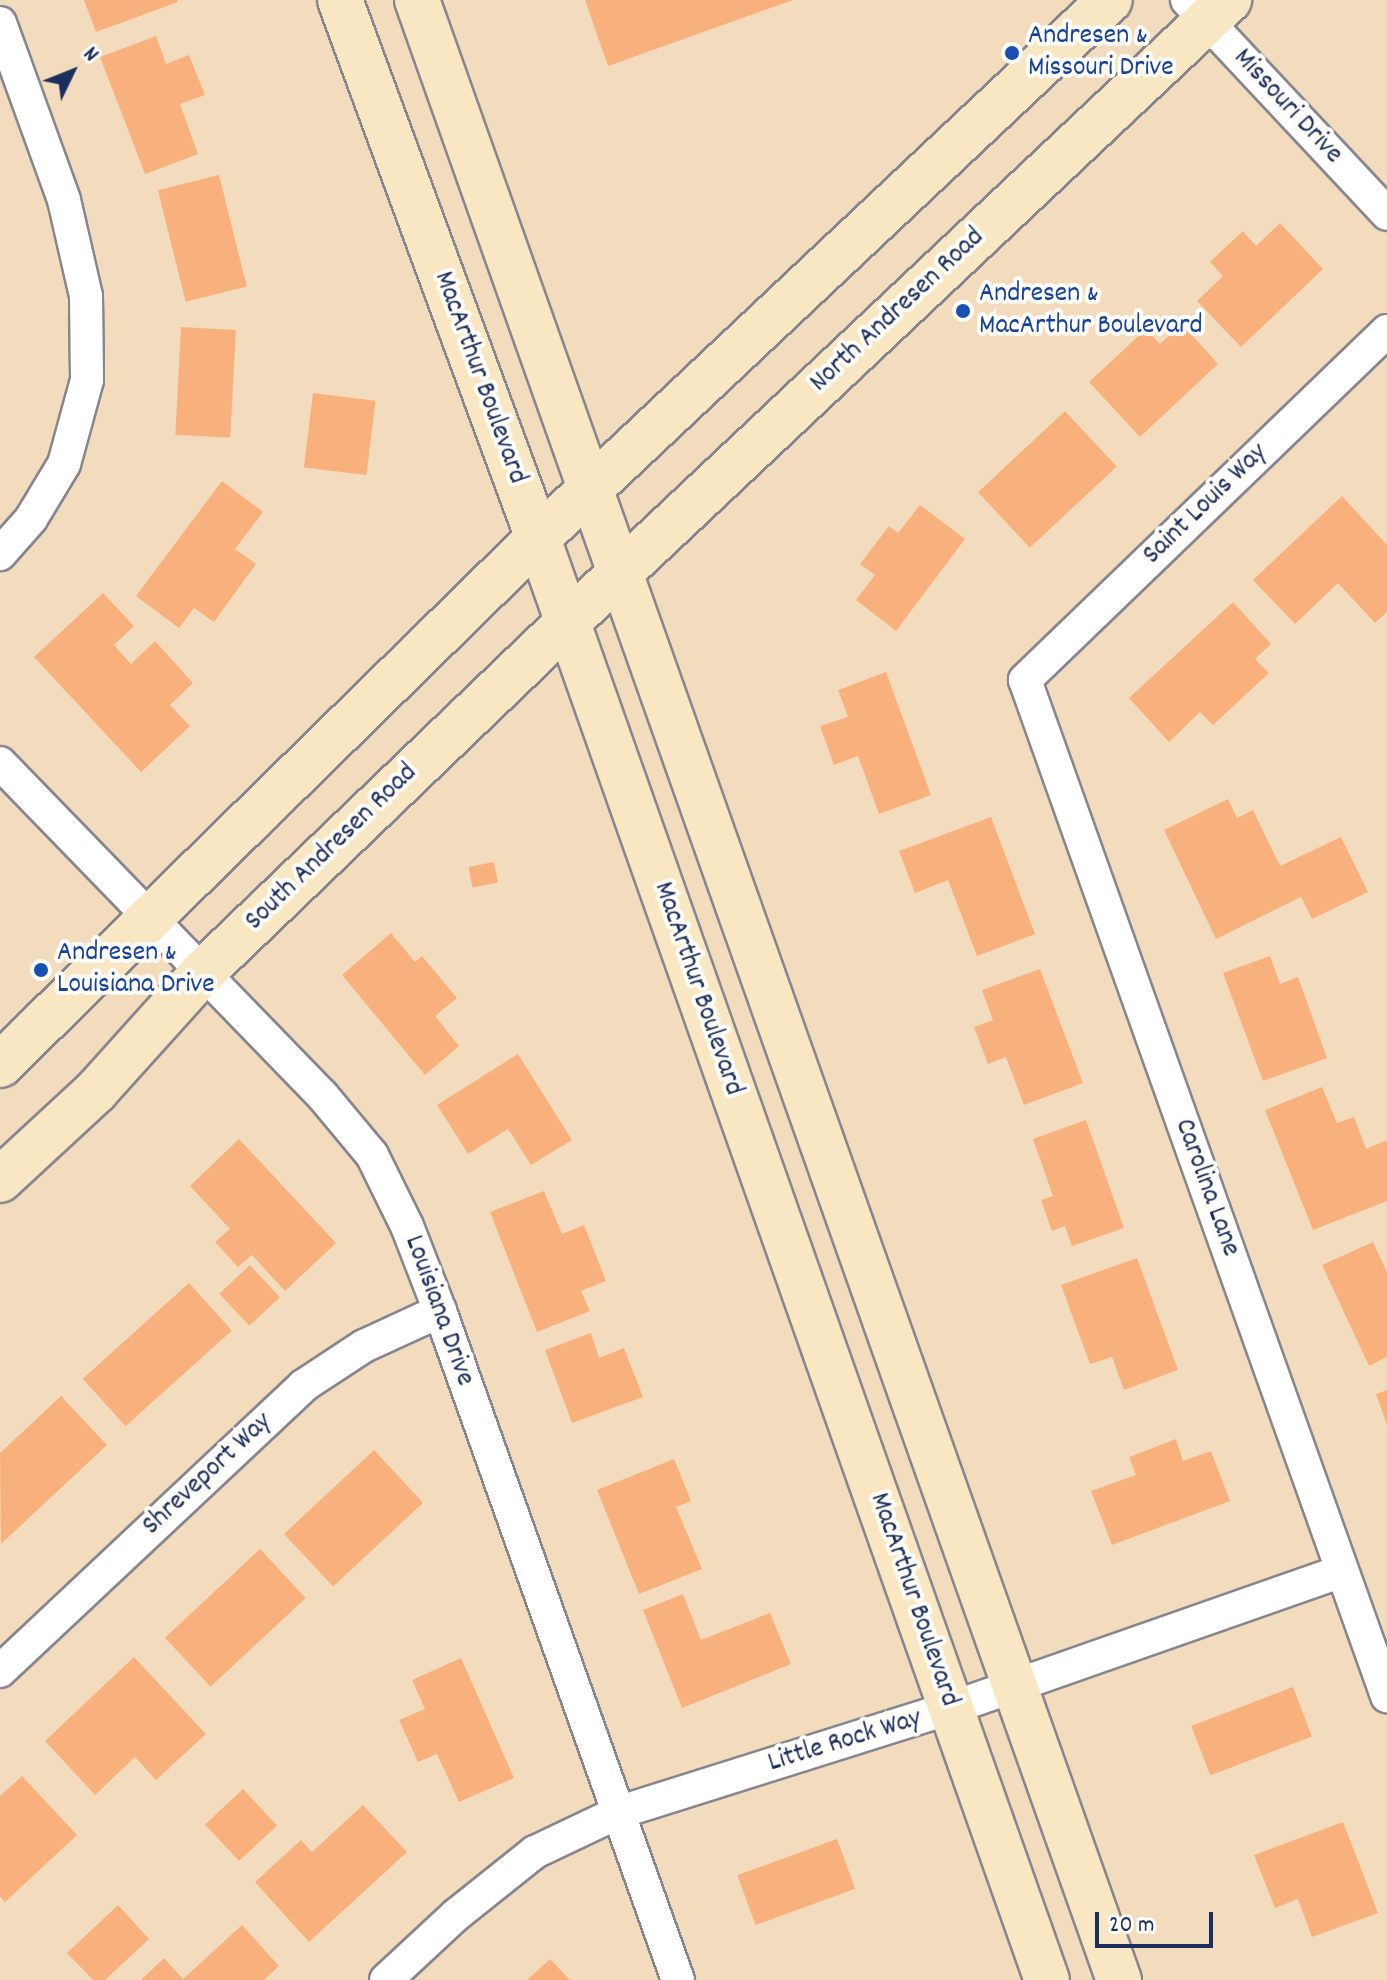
<!DOCTYPE html>
<style>
body{margin:0}
#map{position:relative;width:1387px;height:1980px;overflow:hidden;background:#f3dcbe;font-family:Dekko,sans-serif}
div>[style]{position:absolute}
.building>*{inset:0;background:#f8b17c;transform-origin:0 0}
.roads{filter:drop-shadow(2px 0 #87868e) drop-shadow(-2px 0 #87868e) drop-shadow(0 2px #87868e) drop-shadow(0 -2px #87868e)}
.street>*{height:32px;margin:-16px;padding:0 16px;transform-origin:16px;border-radius:16px;background:#fff}
.secondary>*{height:44px;margin:-22px;padding:0 22px;transform-origin:22px;border-radius:22px;background:#f9e7c3}
.dots>*{width:22px;height:22px;translate:-50% -50%;box-sizing:border-box;border:4px solid #fdfcf7;border-radius:50%}
span{translate:-50% -50%;white-space:nowrap;text-align:center;line-height:1.15;-webkit-text-stroke:8px #fdfcf7;paint-order:stroke}
.transit-label{font-size:28px;color:#164399}
.left{translate:0 -50%;text-align:left}
.street-label{font-size:28px;color:#1b2f5e}
.north{position:absolute;left:32px;top:32px;width:80px;height:80px;-webkit-text-stroke:6px #fdfcf7;paint-order:stroke;rotate:47deg;font-size:22px;font-weight:700;line-height:32px;text-align:center;color:#1b2f5e}
.north::after{content:'';display:block;margin:auto;width:28px;height:36px;background:#1b2f5e;clip-path:polygon(50% 0,100% 100%,50% 72%,0 100%)}
.scale{position:absolute;left:1095px;top:1912px;width:118px;height:36px;box-sizing:border-box;border:4px solid #1b2f5e;border-top:0;padding-left:10px;font-size:24px;line-height:28px;white-space:nowrap;color:#1b2f5e;-webkit-text-stroke:6px #fdfcf7;paint-order:stroke}
</style>
<div id="map">
<div class="building">
<i style="clip-path:polygon(84px 0,177px 0,178px 2px,96px 32px)"></i>
<i style="clip-path:polygon(585px 0,793px 0,608px 66px)"></i>
<i style="clip-path:polygon(156px 36px,166px 64px,189px 55px,205px 95px,180px 104px,198px 154px,145px 174px,100px 57px)"></i>
<i style="left:219px;top:175px;width:115px;height:63px;rotate:76deg"></i>
<i style="clip-path:polygon(1280px 223px,1323px 269px,1241px 347px,1197px 301px,1223px 276px,1210px 262px,1243px 231px,1256px 246px)"></i>
<i style="clip-path:polygon(1182px 324px,1218px 364px,1140px 437px,1089px 382px,1146px 329px,1160px 344px)"></i>
<i style="left:181px;top:327px;width:55px;height:108px;rotate:3deg"></i>
<i style="left:313px;top:393px;width:63px;height:75px;rotate:7deg"></i>
<i style="left:1065px;top:411px;width:76px;height:119px;rotate:47deg"></i>
<i style="clip-path:polygon(222px 481px,263px 512px,235px 549px,256px 564px,214px 622px,194px 608px,179px 628px,136px 596px)"></i>
<i style="clip-path:polygon(1342px 496px,1387px 545px,1387px 612px,1375px 623px,1338px 583px,1295px 624px,1253px 580px)"></i>
<i style="clip-path:polygon(920px 505px,965px 539px,896px 631px,856px 600px,875px 575px,860px 564px,889px 526px,898px 533px)"></i>
<i style="clip-path:polygon(103px 593px,134px 626px,114px 645px,131px 664px,155px 641px,193px 683px,170px 705px,190px 726px,141px 772px,34px 657px)"></i>
<i style="clip-path:polygon(1233px 602px,1271px 644px,1255px 659px,1269px 673px,1213px 725px,1200px 712px,1169px 742px,1129px 698px)"></i>
<i style="clip-path:polygon(886px 672px,931px 795px,879px 814px,858px 756px,834px 765px,820px 726px,848px 717px,838px 690px)"></i>
<i style="clip-path:polygon(1228px 799px,1237px 818px,1253px 810px,1280px 866px,1341px 837px,1368px 892px,1312px 919px,1301px 897px,1216px 939px,1164px 830px)"></i>
<i style="clip-path:polygon(991px 817px,1035px 934px,977px 956px,948px 880px,915px 893px,899px 851px)"></i>
<i style="left:494px;top:862px;width:21px;height:26px;rotate:79deg"></i>
<i style="clip-path:polygon(391px 933px,415px 962px,422px 956px,457px 998px,435px 1016px,459px 1046px,425px 1075px,342px 975px)"></i>
<i style="clip-path:polygon(1270px 956px,1280px 984px,1298px 977px,1327px 1058px,1263px 1081px,1223px 973px)"></i>
<i style="clip-path:polygon(1040px 969px,1083px 1083px,1024px 1105px,1006px 1057px,988px 1064px,974px 1027px,993px 1020px,982px 990px)"></i>
<i style="clip-path:polygon(518px 1054px,572px 1140px,531px 1165px,508px 1129px,468px 1154px,437px 1105px)"></i>
<i style="clip-path:polygon(1322px 1087px,1337px 1123px,1354px 1117px,1366px 1149px,1387px 1140px,1387px 1201px,1313px 1230px,1265px 1110px)"></i>
<i style="clip-path:polygon(1086px 1120px,1124px 1228px,1072px 1246px,1065px 1226px,1052px 1231px,1041px 1200px,1053px 1196px,1033px 1139px)"></i>
<i style="clip-path:polygon(239px 1139px,336px 1243px,285px 1291px,252px 1255px,238px 1267px,215px 1242px,230px 1229px,190px 1186px)"></i>
<i style="clip-path:polygon(544px 1191px,562px 1234px,584px 1225px,606px 1281px,581px 1291px,590px 1311px,537px 1332px,490px 1212px)"></i>
<i style="clip-path:polygon(1373px 1242px,1387px 1272px,1387px 1357px,1369px 1366px,1322px 1265px)"></i>
<i style="clip-path:polygon(1137px 1258px,1178px 1370px,1124px 1390px,1112px 1357px,1090px 1364px,1061px 1285px)"></i>
<i style="left:250px;top:1265px;width:44px;height:42px;rotate:47deg"></i>
<i style="left:189px;top:1283px;width:64px;height:143px;rotate:48deg"></i>
<i style="clip-path:polygon(591px 1333px,599px 1358px,624px 1348px,643px 1397px,572px 1423px,545px 1350px)"></i>
<i style="clip-path:polygon(1387px 1390px,1387px 1425px,1376px 1394px)"></i>
<i style="clip-path:polygon(61px 1396px,107px 1445px,1px 1544px,0 1453px)"></i>
<i style="clip-path:polygon(1176px 1439px,1183px 1461px,1211px 1451px,1230px 1501px,1112px 1545px,1091px 1491px,1136px 1475px,1129px 1457px)"></i>
<i style="left:374px;top:1450px;width:72px;height:123px;rotate:47deg"></i>
<i style="clip-path:polygon(674px 1459px,691px 1501px,676px 1507px,702px 1569px,639px 1594px,597px 1490px)"></i>
<i style="left:260px;top:1549px;width:67px;height:130px;rotate:47deg"></i>
<i style="clip-path:polygon(683px 1594px,701px 1640px,770px 1613px,791px 1664px,682px 1708px,643px 1610px)"></i>
<i style="clip-path:polygon(134px 1657px,206px 1734px,156px 1780px,135px 1757px,95px 1795px,45px 1741px)"></i>
<i style="clip-path:polygon(461px 1658px,514px 1778px,459px 1802px,437px 1754px,418px 1762px,399px 1720px,425px 1709px,412px 1680px)"></i>
<i style="left:1293px;top:1687px;width:53px;height:109px;rotate:69deg"></i>
<i style="clip-path:polygon(22px 1776px,77px 1835px,5px 1902px,0 1897px,0 1796px)"></i>
<i style="left:243px;top:1789px;width:50px;height:52px;rotate:47deg"></i>
<i style="clip-path:polygon(363px 1805px,407px 1852px,309px 1942px,255px 1882px,301px 1840px,312px 1852px)"></i>
<i style="clip-path:polygon(1343px 1822px,1378px 1913px,1312px 1937px,1298px 1899px,1275px 1908px,1254px 1855px)"></i>
<i style="left:837px;top:1839px;width:53px;height:106px;rotate:70deg"></i>
<i style="clip-path:polygon(118px 1905px,149px 1939px,105px 1980px,93px 1980px,67px 1953px)"></i>
<i style="clip-path:polygon(242px 1925px,279px 1966px,264px 1980px,141px 1980px,164px 1958px,183px 1979px)"></i>
<i style="clip-path:polygon(550px 1959px,570px 1980px,527px 1980px)"></i>
</div>
<div class="roads">
<div class="street">
<i style="left:1187px;top:0;width:293px;rotate:46.9deg"></i>
<i style="left:0;top:23px;width:188px;rotate:70.1deg"></i>
<i style="left:64px;top:200px;width:98px;rotate:77.1deg"></i>
<i style="left:86px;top:296px;width:84px;rotate:89.3deg"></i>
<i style="left:87px;top:380px;width:87px;rotate:105.3deg"></i>
<i style="left:64px;top:464px;width:64px;rotate:121deg"></i>
<i style="left:31px;top:519px;width:47px;rotate:131.5deg"></i>
<i style="left:1387px;top:331px;width:503px;rotate:136.05deg"></i>
<i style="left:1025px;top:680px;width:1079px;rotate:70.39deg"></i>
<i style="left:0;top:763px;width:463px;rotate:45.9deg"></i>
<i style="left:322px;top:1095px;width:78px;rotate:50.2deg"></i>
<i style="left:372px;top:1155px;width:79px;rotate:63.8deg"></i>
<i style="left:407px;top:1226px;width:91px;rotate:68.8deg"></i>
<i style="left:440px;top:1311px;width:710px;rotate:70.42deg"></i>
<i style="left:0;top:1671px;width:416px;rotate:-43.2deg"></i>
<i style="left:303px;top:1386px;width:73px;rotate:-33.3deg"></i>
<i style="left:364px;top:1346px;width:84px;rotate:-24.7deg"></i>
<i style="left:386px;top:1980px;width:96px;rotate:-42.9deg"></i>
<i style="left:456px;top:1915px;width:101px;rotate:-38.6deg"></i>
<i style="left:535px;top:1852px;width:91px;rotate:-25.4deg"></i>
<i style="left:617px;top:1813px;width:350px;rotate:-17.5deg"></i>
<i style="left:951px;top:1708px;width:414px;rotate:-19.3deg"></i>
</div>
<div class="secondary">
<i style="left:340px;top:0;width:573px;rotate:69.79deg"></i>
<i style="left:538px;top:538px;width:1529px;rotate:70.56deg"></i>
<i style="left:417px;top:0;width:2101px;rotate:70.48deg"></i>
<i style="left:0;top:1065px;width:753px;rotate:-44.41deg"></i>
<i style="left:538px;top:538px;width:785px;rotate:-43.25deg"></i>
<i style="left:0;top:1180px;width:131px;rotate:-42.8deg"></i>
<i style="left:96px;top:1091px;width:160px;rotate:-48deg"></i>
<i style="left:203px;top:972px;width:506px;rotate:-43.8deg"></i>
<i style="left:568px;top:622px;width:908px;rotate:-43.26deg"></i>
</div>
</div>
<div class="dots">
<i style="left:1012px;top:53px;background:#1a4fb4"></i>
<i style="left:963px;top:311px;background:#1a4fb4"></i>
<i style="left:41px;top:970px;background:#1a4fb4"></i>
</div>
<div class="transit-label">
<span class="left" style="left:1028px;top:53px">Andresen &amp;<br>Missouri Drive</span>
<span class="left" style="left:979px;top:311px">Andresen &amp;<br>MacArthur Boulevard</span>
<span class="left" style="left:57px;top:970px">Andresen &amp;<br>Louisiana Drive</span>
</div>
<div class="street-label">
<span style="left:1287px;top:107px;rotate:47deg">Missouri Drive</span>
<span style="left:898px;top:311px;rotate:-43deg">North Andresen Road</span>
<span style="left:479px;top:378px;rotate:70deg">MacArthur Boulevard</span>
<span style="left:1206px;top:505px;rotate:-44deg">Saint Louis Way</span>
<span style="left:332px;top:848px;rotate:-44deg">South Andresen Road</span>
<span style="left:697px;top:989px;rotate:71deg">MacArthur Boulevard</span>
<span style="left:1206px;top:1188px;rotate:70deg">Carolina Lane</span>
<span style="left:438px;top:1311px;rotate:70deg">Louisiana Drive</span>
<span style="left:208px;top:1475px;rotate:-43deg">Shreveport Way</span>
<span style="left:913px;top:1600px;rotate:71deg">MacArthur Boulevard</span>
<span style="left:845px;top:1742px;rotate:-17deg">Little Rock Way</span>
</div>
<div class="north">N</div>
<div class="scale">20 m</div>
</div>
